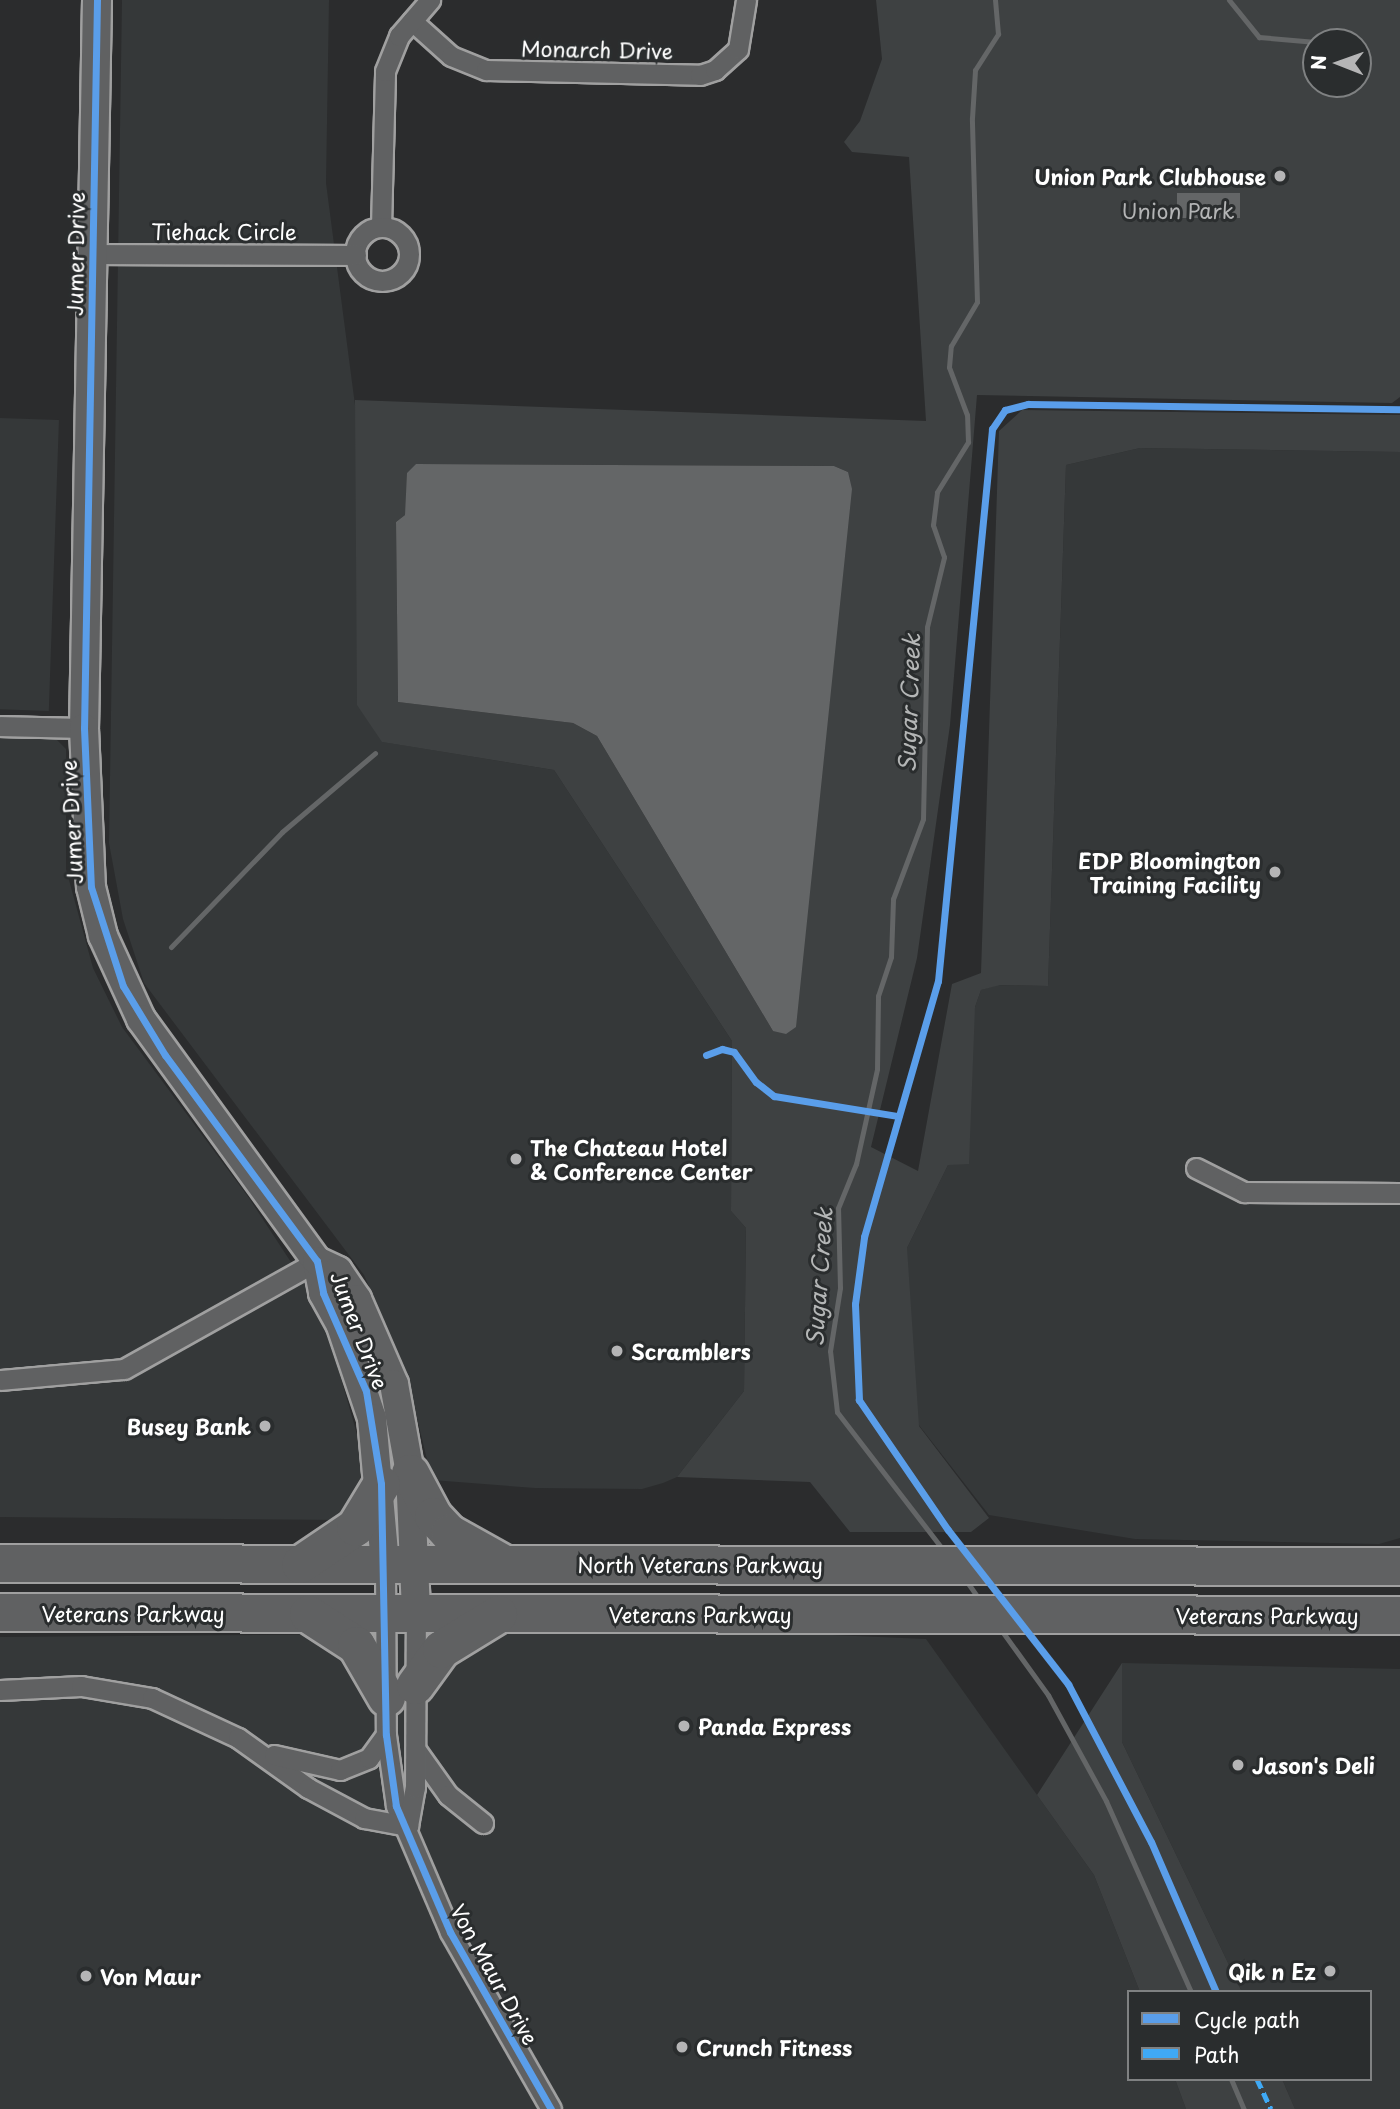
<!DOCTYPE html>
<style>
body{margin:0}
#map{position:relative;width:1400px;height:2109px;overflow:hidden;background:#2b2c2d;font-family:"Playpen Sans",sans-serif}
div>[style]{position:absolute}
.built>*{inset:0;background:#353839;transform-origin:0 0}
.green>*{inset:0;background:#3e4142}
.water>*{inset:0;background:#646667;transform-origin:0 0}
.stream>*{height:5px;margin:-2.5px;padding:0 2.5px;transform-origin:2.5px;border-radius:2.5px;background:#646667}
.roads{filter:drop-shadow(2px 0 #a0a0a0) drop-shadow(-2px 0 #a0a0a0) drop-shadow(0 2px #a0a0a0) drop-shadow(0 -2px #a0a0a0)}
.street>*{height:19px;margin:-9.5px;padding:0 9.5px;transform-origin:9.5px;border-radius:9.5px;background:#606162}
.street>.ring{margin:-9.5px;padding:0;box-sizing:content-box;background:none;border:19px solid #606162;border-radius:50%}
.secondary>*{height:28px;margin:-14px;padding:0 14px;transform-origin:14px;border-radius:14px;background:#606162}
.highway>*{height:37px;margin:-18.5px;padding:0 18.5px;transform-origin:18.5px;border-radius:18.5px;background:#606162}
.quiet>*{height:5px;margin-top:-2.5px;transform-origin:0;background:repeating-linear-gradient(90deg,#3fa9f5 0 10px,transparent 0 15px)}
.cycleway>*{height:7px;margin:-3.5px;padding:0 3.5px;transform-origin:3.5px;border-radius:3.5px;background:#5a9eea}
.dots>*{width:19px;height:19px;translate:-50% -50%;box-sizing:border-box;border:4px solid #2a2d2e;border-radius:50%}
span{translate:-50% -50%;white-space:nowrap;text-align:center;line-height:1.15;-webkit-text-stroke:6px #2a2d2e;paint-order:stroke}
.street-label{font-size:21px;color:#fff}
.poi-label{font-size:21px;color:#fff;font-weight:700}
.right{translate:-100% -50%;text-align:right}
.left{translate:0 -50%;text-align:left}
.park-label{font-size:21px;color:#b3b4b5}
.water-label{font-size:23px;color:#b4b6b6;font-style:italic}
.legend{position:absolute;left:1127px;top:1990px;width:245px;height:91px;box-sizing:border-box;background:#2a2d2e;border:2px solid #7f8182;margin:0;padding:9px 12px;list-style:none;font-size:21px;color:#fff}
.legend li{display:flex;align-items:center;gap:14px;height:35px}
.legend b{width:35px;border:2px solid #7f8182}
.north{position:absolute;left:1302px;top:28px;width:70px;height:70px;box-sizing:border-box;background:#2a2d2e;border:2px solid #7f8182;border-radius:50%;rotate:271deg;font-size:19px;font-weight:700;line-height:28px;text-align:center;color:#fff}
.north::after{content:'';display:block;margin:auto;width:24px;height:32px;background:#b5b5b6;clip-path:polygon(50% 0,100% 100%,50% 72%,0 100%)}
</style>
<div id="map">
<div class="built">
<i style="clip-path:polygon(122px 0,329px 0,326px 183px,358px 428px,383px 742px,554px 770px,732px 1041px,731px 1211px,746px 1228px,744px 1391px,677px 1477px,663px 1483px,642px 1489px,535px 1488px,432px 1480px,405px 1369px,364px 1275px,144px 983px,123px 919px,109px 843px)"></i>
<i style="left:0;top:418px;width:59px;height:291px;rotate:2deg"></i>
<i style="clip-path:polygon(1140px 448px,1400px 452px,1400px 1538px,1379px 1544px,1135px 1539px,989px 1515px,904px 1406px,907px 1248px,948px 1165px,975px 1007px,981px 990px,997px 985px,1048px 986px,1066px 465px)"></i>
<i style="clip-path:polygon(0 737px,55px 738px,66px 749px,66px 869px,93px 968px,122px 1027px,249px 1198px,321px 1308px,360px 1445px,361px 1487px,343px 1520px,0 1517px)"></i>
<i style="clip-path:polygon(738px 1631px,926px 1639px,1094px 1875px,1140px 1992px,1129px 1992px,1129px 2079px,1175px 2079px,1186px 2109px,0 2109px,0 1637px)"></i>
<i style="clip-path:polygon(1122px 1663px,1400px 1669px,1400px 2109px,1295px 2109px,1282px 2079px,1370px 2079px,1370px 1992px,1242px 1992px,1122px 1742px)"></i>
</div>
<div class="green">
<i style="clip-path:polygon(evenodd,876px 0,1400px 0,1400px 397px,1392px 403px,977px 395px,950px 725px,917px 958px,871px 1147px,918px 1171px,952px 984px,981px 973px,999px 431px,1022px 410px,1400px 415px,1400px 452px,1140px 448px,1066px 465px,1048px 986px,1000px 985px,981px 990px,975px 1007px,969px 1164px,948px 1165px,907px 1248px,919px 1426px,989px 1518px,971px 1532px,850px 1532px,810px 1482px,677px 1477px,744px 1391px,746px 1228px,731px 1211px,732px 1041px,554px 770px,382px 742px,357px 705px,355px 400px,926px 421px,909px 157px,852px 152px,844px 142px,860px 121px,882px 59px,876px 0,1316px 42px,1358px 42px,1358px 84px,1316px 84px,1316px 42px,876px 0,416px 464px,834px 466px,848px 472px,773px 1031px,597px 736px,573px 723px,398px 702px,396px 522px,405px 515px,416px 464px)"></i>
<i style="clip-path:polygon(1122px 1663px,1122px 1742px,1242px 1992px,1140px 1992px,1094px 1875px,1037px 1795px)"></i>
<i style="clip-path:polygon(1175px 2079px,1282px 2079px,1295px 2109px,1186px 2109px)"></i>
</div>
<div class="water">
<i style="left:1177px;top:193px;width:63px;height:25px"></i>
<i style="clip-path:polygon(416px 464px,834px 466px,848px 472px,852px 489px,796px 1027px,786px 1034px,773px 1031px,597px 736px,573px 723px,398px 702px,396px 522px,405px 515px,407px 473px)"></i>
</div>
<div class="stream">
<i style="left:1229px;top:0;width:48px;rotate:51deg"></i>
<i style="left:1259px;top:37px;width:57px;rotate:5deg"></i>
<i style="left:1358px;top:61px;width:7px;rotate:8deg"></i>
<i style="left:171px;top:947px;width:160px;rotate:-46deg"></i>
<i style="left:282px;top:832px;width:122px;rotate:-40.3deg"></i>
<i style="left:944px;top:1551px;width:175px;rotate:-127.6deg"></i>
<i style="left:837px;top:1412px;width:61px;rotate:-96.5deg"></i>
<i style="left:830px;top:1351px;width:64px;rotate:-81deg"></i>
<i style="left:840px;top:1288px;width:80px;rotate:-91.4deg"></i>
<i style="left:838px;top:1208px;width:48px;rotate:-67.8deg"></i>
<i style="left:856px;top:1164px;width:97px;rotate:-77.5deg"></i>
<i style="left:877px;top:1069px;width:73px;rotate:-89.2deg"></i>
<i style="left:878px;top:996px;width:41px;rotate:-71.6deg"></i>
<i style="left:891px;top:957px;width:58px;rotate:-88deg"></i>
<i style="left:893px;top:899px;width:85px;rotate:-69.4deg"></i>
<i style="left:923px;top:819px;width:192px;rotate:-88.8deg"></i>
<i style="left:927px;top:627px;width:72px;rotate:-76.3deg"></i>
<i style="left:944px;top:557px;width:34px;rotate:-109deg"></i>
<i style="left:933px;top:525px;width:33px;rotate:-83deg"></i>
<i style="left:937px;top:492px;width:59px;rotate:-58.2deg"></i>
<i style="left:968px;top:442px;width:27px;rotate:-92deg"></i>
<i style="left:967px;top:415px;width:51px;rotate:-110.6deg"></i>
<i style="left:949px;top:367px;width:21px;rotate:-85deg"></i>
<i style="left:951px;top:346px;width:51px;rotate:-59.4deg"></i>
<i style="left:977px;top:302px;width:184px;rotate:-91.6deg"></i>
<i style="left:972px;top:118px;width:48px;rotate:-86.4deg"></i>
<i style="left:975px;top:70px;width:43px;rotate:-57.4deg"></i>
<i style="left:998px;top:34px;width:34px;rotate:-95deg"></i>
<i style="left:965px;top:1579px;width:24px;rotate:55deg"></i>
<i style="left:999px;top:1627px;width:84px;rotate:54.2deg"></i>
<i style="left:1048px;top:1695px;width:121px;rotate:61.3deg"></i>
<i style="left:1106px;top:1801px;width:209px;rotate:66deg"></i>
<i style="left:1231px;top:2079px;width:33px;rotate:67deg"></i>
</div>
<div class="roads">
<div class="street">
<i style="left:412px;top:21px;width:52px;rotate:41.9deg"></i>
<i style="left:451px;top:56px;width:38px;rotate:22deg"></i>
<i style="left:486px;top:70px;width:214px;rotate:1.3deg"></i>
<i style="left:700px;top:75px;width:16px;rotate:-18deg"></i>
<i style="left:715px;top:70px;width:31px;rotate:-42deg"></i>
<i style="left:738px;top:49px;width:50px;rotate:-80.7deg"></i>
<i style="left:381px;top:227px;width:156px;rotate:-88.5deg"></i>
<i style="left:385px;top:71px;width:38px;rotate:-68deg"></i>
<i style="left:399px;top:36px;width:48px;rotate:-49.3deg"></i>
<i class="ring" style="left:355px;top:227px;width:35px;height:35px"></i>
<i style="left:93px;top:254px;width:263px;rotate:0.2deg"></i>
<i style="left:0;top:726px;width:84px;rotate:1.4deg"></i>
<i style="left:1196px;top:1168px;width:54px;rotate:26.6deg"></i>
<i style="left:1244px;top:1192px;width:156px;rotate:0.4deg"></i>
<i style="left:0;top:1380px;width:124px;rotate:-5.1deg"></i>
<i style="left:124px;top:1369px;width:221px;rotate:-29.2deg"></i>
<i style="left:385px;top:1563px;width:172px;rotate:89.7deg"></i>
<i style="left:386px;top:1735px;width:72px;rotate:82deg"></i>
<i style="left:396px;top:1806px;width:137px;rotate:66.8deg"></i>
<i style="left:450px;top:1932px;width:204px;rotate:60.3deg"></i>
<i style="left:0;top:1690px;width:81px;rotate:-2.8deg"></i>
<i style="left:81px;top:1686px;width:72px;rotate:9.6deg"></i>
<i style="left:152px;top:1698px;width:95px;rotate:24.9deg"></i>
<i style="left:238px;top:1738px;width:86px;rotate:35.5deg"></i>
<i style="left:308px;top:1788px;width:64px;rotate:28.2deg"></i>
<i style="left:364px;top:1818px;width:45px;rotate:10.3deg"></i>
<i style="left:416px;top:1750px;width:55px;rotate:54.6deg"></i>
<i style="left:448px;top:1795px;width:45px;rotate:38.7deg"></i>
<i style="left:274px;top:1755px;width:68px;rotate:12.8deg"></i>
<i style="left:340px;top:1770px;width:31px;rotate:-22deg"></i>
<i style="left:369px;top:1758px;width:29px;rotate:-54deg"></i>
<i style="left:408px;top:1826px;width:39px;rotate:-80deg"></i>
<i style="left:415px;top:1788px;width:175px;rotate:-89.7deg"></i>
</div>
<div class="secondary">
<i style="left:97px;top:0;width:728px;rotate:91.02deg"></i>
<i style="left:84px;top:728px;width:159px;rotate:87.5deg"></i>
<i style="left:91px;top:887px;width:50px;rotate:76.2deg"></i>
<i style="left:103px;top:936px;width:91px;rotate:65.4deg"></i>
<i style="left:141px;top:1019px;width:299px;rotate:54deg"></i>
<i style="left:317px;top:1261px;width:33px;rotate:79deg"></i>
<i style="left:323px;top:1293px;width:38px;rotate:61deg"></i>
<i style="left:341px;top:1326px;width:97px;rotate:71.4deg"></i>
<i style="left:372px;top:1418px;width:146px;rotate:84.9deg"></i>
<i style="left:317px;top:1261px;width:23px;rotate:25deg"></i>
<i style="left:338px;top:1271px;width:34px;rotate:56deg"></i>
<i style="left:357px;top:1299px;width:93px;rotate:66.5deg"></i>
<i style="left:394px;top:1384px;width:90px;rotate:79.8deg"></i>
<i style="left:410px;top:1473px;width:140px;rotate:87.5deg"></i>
</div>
<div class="highway">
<i style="left:410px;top:1473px;width:49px;rotate:61.9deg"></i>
<i style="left:433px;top:1516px;width:23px;rotate:47deg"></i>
<i style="left:449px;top:1533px;width:62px;rotate:29.1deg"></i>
<i style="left:0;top:1563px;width:1400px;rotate:0.12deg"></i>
<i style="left:300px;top:1564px;width:66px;rotate:-33.9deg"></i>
<i style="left:355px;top:1527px;width:50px;rotate:-58.8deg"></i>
<i style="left:0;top:1612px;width:1400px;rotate:0.12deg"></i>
<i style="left:308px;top:1614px;width:57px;rotate:32.9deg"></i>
<i style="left:356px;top:1645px;width:60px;rotate:60deg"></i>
<i style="left:415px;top:1685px;width:44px;rotate:-54.2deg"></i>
<i style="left:441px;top:1649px;width:67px;rotate:-31.6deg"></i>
</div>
</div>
<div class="quiet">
<i style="left:1257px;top:2079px;width:33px;rotate:65deg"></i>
</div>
<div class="cycleway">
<i style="left:97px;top:0;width:728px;rotate:91.02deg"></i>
<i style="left:84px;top:728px;width:159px;rotate:87.5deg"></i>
<i style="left:91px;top:887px;width:104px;rotate:72.1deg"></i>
<i style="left:123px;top:986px;width:81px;rotate:58.7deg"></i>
<i style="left:165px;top:1055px;width:256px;rotate:53.6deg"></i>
<i style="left:317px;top:1261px;width:33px;rotate:79deg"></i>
<i style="left:323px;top:1293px;width:107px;rotate:66.3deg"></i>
<i style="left:366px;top:1391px;width:94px;rotate:80.8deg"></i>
<i style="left:381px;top:1484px;width:251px;rotate:88.9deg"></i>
<i style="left:386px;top:1735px;width:72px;rotate:82deg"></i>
<i style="left:396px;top:1806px;width:137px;rotate:66.8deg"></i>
<i style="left:450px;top:1932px;width:204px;rotate:60.3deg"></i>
<i style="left:706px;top:1055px;width:17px;rotate:-21deg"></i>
<i style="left:722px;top:1049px;width:12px;rotate:14deg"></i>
<i style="left:734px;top:1052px;width:37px;rotate:54deg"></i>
<i style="left:756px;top:1082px;width:23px;rotate:38deg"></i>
<i style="left:774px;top:1096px;width:126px;rotate:9.2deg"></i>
<i style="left:1216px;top:1992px;width:163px;rotate:-113.4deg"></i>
<i style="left:1151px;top:1842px;width:178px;rotate:-117.7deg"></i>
<i style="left:1068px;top:1684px;width:195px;rotate:-127.9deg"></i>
<i style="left:948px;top:1530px;width:158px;rotate:-124.4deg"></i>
<i style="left:859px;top:1400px;width:96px;rotate:-92.4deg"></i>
<i style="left:855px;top:1304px;width:68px;rotate:-82.3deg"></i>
<i style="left:864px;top:1237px;width:266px;rotate:-73.9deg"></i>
<i style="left:938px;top:981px;width:555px;rotate:-84.41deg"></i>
<i style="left:992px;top:429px;width:23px;rotate:-56deg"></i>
<i style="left:1005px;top:410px;width:24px;rotate:-15deg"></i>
<i style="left:1028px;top:404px;width:372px;rotate:0.8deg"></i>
</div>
<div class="dots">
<i style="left:1280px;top:176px;background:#b5b5b6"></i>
<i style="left:1275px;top:872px;background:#b5b5b6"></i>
<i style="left:516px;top:1159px;background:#b5b5b6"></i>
<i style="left:617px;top:1351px;background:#b5b5b6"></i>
<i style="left:265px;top:1426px;background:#b5b5b6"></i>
<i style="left:684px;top:1726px;background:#b5b5b6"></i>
<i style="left:1238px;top:1765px;background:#b5b5b6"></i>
<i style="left:1330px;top:1971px;background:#b5b5b6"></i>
<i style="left:86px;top:1976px;background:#b5b5b6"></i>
<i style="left:682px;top:2047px;background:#b5b5b6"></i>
</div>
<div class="street-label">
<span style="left:597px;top:49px;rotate:1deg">Monarch Drive</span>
<span style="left:224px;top:231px">Tiehack Circle</span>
<span style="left:75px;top:254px;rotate:-89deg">Jumer Drive</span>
<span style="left:71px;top:822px;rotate:-93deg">Jumer Drive</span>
<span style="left:360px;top:1330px;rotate:69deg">Jumer Drive</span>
<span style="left:700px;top:1564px">North Veterans Parkway</span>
<span style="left:133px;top:1613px">Veterans Parkway</span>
<span style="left:700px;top:1614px">Veterans Parkway</span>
<span style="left:1267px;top:1615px">Veterans Parkway</span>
<span style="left:495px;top:1974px;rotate:61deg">Von Maur Drive</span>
</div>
<div class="poi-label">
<span class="right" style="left:1266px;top:176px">Union Park Clubhouse</span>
<span class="right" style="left:1261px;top:872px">EDP Bloomington<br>Training Facility</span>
<span class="left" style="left:530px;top:1159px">The Chateau Hotel<br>&amp; Conference Center</span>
<span class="left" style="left:631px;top:1351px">Scramblers</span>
<span class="right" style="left:251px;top:1426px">Busey Bank</span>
<span class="left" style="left:698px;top:1726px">Panda Express</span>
<span class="left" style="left:1252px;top:1765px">Jason's Deli</span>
<span class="right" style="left:1316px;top:1971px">Qik n Ez</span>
<span class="left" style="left:100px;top:1976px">Von Maur</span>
<span class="left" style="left:696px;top:2047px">Crunch Fitness</span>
</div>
<div class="park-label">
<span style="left:1178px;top:210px">Union Park</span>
</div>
<div class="water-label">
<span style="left:909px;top:703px;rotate:-88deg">Sugar Creek</span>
<span style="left:819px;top:1277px;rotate:-86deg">Sugar Creek</span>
</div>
<ul class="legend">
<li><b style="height:9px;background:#5a9eea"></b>Cycle path</li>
<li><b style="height:9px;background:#3fa9f5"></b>Path</li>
</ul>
<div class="north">N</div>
</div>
